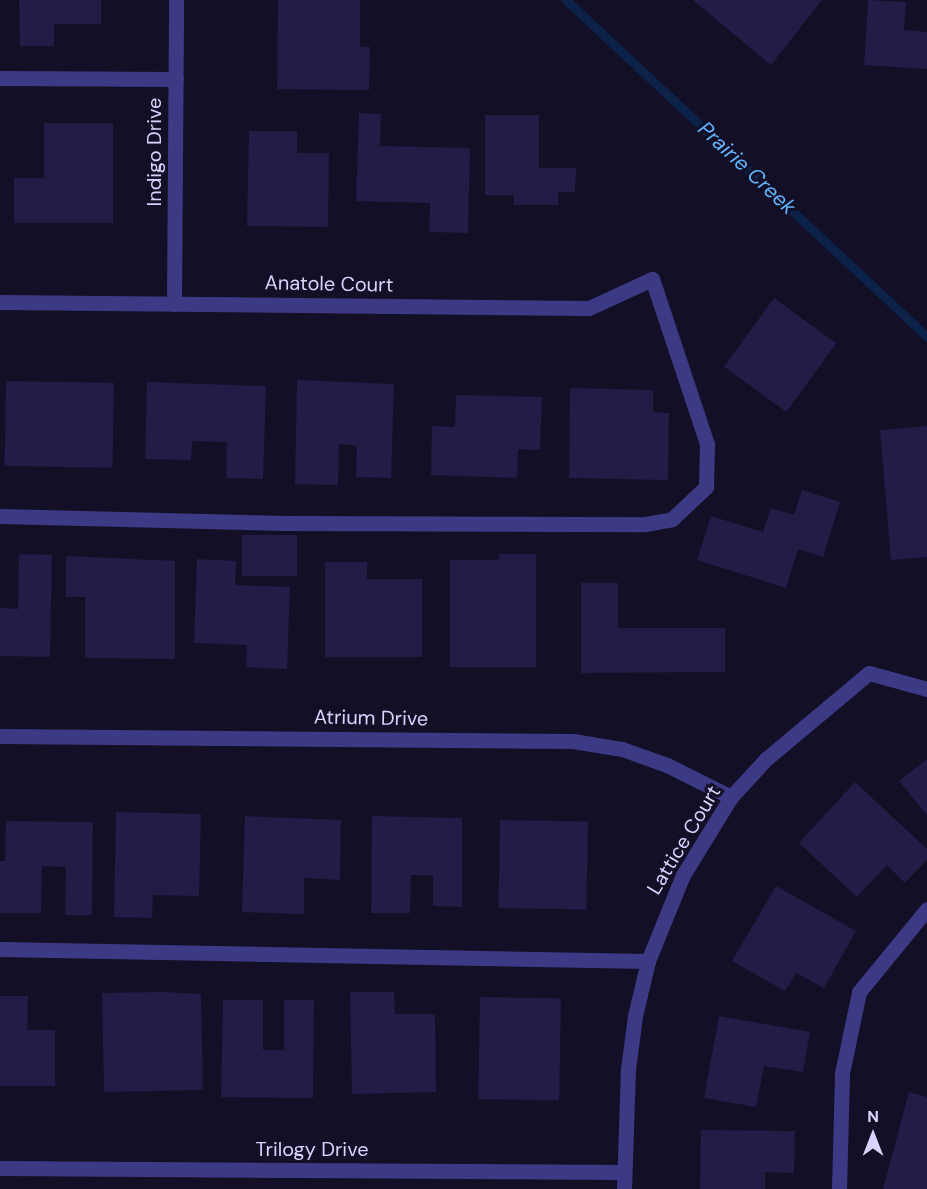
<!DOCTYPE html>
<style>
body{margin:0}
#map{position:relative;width:927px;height:1189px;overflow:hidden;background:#130f26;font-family:"DM Sans",sans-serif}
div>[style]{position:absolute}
.stream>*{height:9px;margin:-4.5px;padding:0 4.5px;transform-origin:4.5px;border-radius:4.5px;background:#0c2248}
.building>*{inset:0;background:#241b47;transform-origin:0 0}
.lane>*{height:15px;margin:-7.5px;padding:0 7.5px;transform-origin:7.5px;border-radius:7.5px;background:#3d3a85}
.street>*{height:15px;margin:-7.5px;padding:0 7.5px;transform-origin:7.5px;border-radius:7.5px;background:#3d3a85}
span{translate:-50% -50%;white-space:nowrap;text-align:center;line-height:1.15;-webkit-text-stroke:6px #130f26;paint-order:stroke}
.street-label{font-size:20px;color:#d9d4ff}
.water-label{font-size:21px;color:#62b6ff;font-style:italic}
.north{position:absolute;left:843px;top:1105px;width:60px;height:60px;-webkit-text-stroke:4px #130f26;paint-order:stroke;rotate:0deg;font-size:16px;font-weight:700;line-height:24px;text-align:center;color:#d9d4ff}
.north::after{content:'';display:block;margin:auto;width:21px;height:27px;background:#d9d4ff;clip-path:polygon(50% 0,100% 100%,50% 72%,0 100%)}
</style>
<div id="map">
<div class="stream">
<i style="left:566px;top:0;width:494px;rotate:43deg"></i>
</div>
<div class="building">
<i style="clip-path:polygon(19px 0,101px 0,101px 24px,54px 24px,54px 46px,20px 46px)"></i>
<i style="clip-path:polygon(278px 0,360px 0,360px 47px,370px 47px,369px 90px,277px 89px)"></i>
<i style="clip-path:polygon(693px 0,822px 0,771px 65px)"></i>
<i style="clip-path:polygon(868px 0,906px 2px,904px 30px,927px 32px,927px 69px,864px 65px)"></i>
<i style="clip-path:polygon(359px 113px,381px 114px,380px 146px,470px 148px,468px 233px,429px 232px,430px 203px,356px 201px)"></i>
<i style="clip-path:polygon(485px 115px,539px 115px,539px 168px,576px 168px,575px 192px,558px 192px,558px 205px,514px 205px,514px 195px,485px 195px)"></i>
<i style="clip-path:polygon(44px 123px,113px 123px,113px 223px,14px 223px,14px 178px,44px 178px)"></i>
<i style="clip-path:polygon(249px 131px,297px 131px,297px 153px,329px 153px,328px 227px,247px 226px)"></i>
<i style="left:774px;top:298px;width:77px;height:85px;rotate:36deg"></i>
<i style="clip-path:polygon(297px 380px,394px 384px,391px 478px,356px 477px,357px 446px,339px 444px,338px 485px,295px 484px)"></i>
<i style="left:6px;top:381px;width:108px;height:85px;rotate:1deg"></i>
<i style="clip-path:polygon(147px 382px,266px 386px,263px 479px,226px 478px,227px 442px,192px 441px,191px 460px,145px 459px)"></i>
<i style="clip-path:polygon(570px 388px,653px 390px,653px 412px,669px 413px,668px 480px,569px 478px)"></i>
<i style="clip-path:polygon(456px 395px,542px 397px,540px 450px,518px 449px,517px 478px,431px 475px,432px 426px,455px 427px)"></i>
<i style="clip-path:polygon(927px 426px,927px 557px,891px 560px,880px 430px)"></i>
<i style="clip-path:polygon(802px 490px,840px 502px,823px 557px,798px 549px,786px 588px,697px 560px,711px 516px,763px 532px,771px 508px,794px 515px)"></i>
<i style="left:242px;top:535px;width:55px;height:41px"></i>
<i style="clip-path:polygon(19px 554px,52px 555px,50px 657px,0 656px,0 608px,18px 609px)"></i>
<i style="clip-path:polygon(499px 554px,536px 554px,536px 667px,450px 667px,450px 560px,499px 560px)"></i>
<i style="clip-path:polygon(66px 556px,175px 561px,175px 659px,85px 658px,85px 597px,66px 597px)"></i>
<i style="clip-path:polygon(197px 559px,236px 561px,235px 585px,290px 587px,287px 669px,246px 667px,247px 645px,194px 643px)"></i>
<i style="clip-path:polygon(325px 562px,367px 562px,367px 579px,422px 579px,422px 657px,325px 657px)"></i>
<i style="clip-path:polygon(581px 583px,618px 583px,618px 628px,725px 628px,725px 672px,581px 673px)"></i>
<i style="clip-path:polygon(927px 759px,927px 815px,899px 781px)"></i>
<i style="clip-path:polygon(855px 782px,927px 849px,927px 860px,905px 883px,887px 865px,857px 897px,799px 843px)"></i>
<i style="clip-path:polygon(116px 812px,201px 814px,199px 896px,153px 895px,152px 918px,114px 917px)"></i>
<i style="clip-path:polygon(245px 816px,341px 820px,340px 880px,304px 878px,304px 914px,242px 912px)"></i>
<i style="clip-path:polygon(372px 816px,462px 818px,462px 907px,433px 906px,433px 875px,411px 875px,410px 913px,371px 913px)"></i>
<i style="left:500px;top:820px;width:88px;height:88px;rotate:1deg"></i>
<i style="clip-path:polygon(6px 821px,93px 822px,92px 915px,65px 915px,66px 867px,42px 866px,41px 913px,0 913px,0 861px,5px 861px)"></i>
<i style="clip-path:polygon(776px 886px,856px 931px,824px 988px,796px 973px,785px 991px,732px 961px)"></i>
<i style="clip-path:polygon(165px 992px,201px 994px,203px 1090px,104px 1092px,102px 993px)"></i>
<i style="clip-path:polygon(350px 992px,394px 992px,395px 1014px,435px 1014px,436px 1092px,352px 1094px)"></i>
<i style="clip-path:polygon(0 996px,28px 996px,27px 1030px,55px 1030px,55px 1086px,0 1086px)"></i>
<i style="left:480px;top:997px;width:81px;height:102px;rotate:1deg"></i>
<i style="clip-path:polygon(223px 1000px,263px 1000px,263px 1050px,284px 1050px,284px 1000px,314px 1000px,313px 1098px,221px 1097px)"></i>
<i style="clip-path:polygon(719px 1016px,810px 1032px,803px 1072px,764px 1066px,756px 1107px,704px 1098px)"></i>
<i style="clip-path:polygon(909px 1092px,927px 1097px,927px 1189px,883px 1189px)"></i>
<i style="clip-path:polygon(701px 1130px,795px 1131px,794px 1173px,765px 1172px,765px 1189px,700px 1189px)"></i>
</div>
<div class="lane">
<i style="left:0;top:78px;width:176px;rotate:0.3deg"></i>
<i style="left:0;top:516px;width:285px;rotate:1.4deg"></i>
<i style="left:285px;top:523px;width:360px;rotate:0.2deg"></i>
<i style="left:645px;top:524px;width:27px;rotate:-10deg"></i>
<i style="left:672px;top:519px;width:47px;rotate:-43.3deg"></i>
<i style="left:706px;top:487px;width:43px;rotate:-88.7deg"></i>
<i style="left:707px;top:444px;width:174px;rotate:-108.4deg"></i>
<i style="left:869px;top:673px;width:60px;rotate:15.4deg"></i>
<i style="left:0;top:949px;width:648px;rotate:1.06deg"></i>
<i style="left:839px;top:1189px;width:116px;rotate:-88.5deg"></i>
<i style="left:842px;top:1073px;width:83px;rotate:-78.1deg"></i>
<i style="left:859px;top:992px;width:107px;rotate:-50.7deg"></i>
</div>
<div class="street">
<i style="left:0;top:302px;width:589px;rotate:0.58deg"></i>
<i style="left:589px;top:308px;width:69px;rotate:-24.7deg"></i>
<i style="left:174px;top:304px;width:304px;rotate:-89.6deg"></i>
<i style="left:0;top:736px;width:573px;rotate:0.5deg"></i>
<i style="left:573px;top:741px;width:50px;rotate:9.3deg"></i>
<i style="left:622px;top:749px;width:48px;rotate:19.6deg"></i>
<i style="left:667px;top:765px;width:72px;rotate:26.6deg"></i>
<i style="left:0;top:1168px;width:624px;rotate:0.37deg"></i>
<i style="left:624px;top:1189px;width:120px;rotate:-88.1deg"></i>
<i style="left:628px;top:1069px;width:53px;rotate:-82.5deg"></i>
<i style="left:635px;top:1016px;width:57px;rotate:-76.7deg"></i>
<i style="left:648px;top:961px;width:93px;rotate:-67.9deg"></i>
<i style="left:683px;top:875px;width:92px;rotate:-58.4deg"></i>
<i style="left:731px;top:797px;width:52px;rotate:-47.4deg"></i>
<i style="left:766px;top:759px;width:134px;rotate:-39.9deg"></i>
</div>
<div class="street-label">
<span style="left:154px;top:152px;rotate:-90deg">Indigo Drive</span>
<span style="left:329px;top:284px;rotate:1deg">Anatole Court</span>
<span style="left:371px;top:718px;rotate:1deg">Atrium Drive</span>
<span style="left:684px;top:840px;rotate:-59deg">Lattice Court</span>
<span style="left:312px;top:1149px">Trilogy Drive</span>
</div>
<div class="water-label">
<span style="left:747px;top:168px;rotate:43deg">Prairie Creek</span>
</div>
<div class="north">N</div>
</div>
